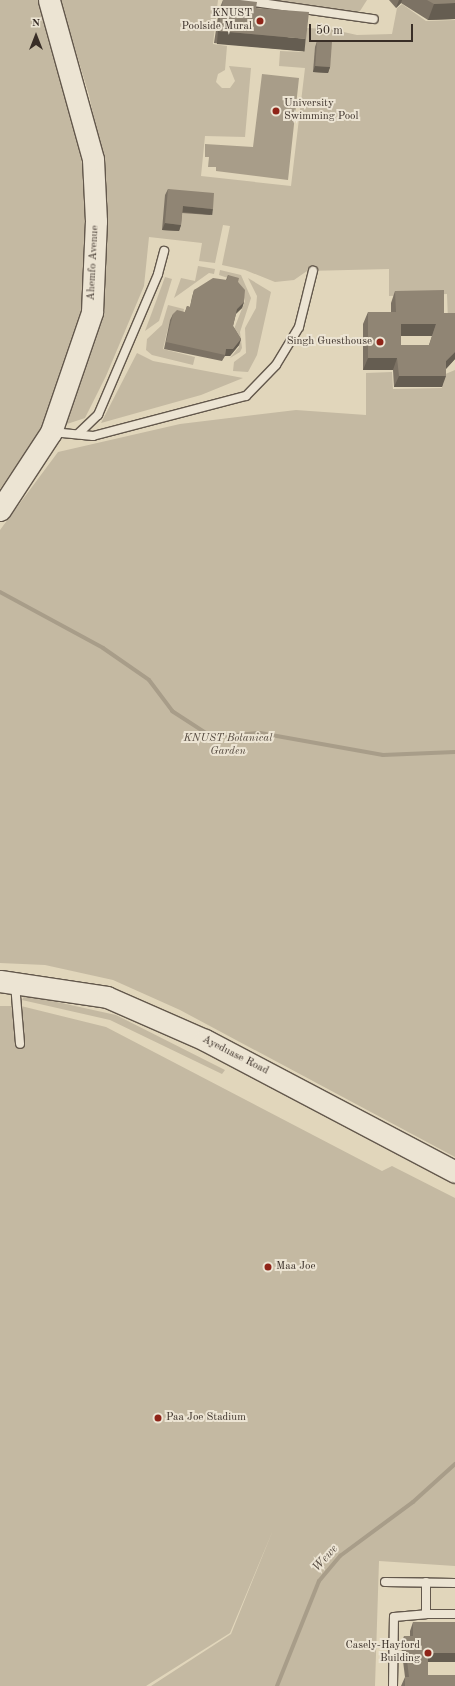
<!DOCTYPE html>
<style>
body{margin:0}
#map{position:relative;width:455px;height:1686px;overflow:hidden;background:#e1d6bb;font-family:"Old Standard TT",serif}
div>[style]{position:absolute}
.green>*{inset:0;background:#c4b9a2}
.water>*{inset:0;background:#a89d89}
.stream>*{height:4px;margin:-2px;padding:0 2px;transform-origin:2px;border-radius:2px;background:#a89d89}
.roads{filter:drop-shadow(1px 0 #63584c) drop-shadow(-1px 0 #63584c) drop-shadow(0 1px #63584c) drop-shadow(0 -1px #63584c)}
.service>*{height:8px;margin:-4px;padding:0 4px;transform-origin:4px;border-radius:4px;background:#ece4d3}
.tertiary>*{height:21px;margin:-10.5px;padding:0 10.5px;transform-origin:10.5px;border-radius:10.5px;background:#ece4d3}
.wall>*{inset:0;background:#7c7264}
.shaded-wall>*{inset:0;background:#655d51;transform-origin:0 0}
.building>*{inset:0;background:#908574;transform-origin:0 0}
.dots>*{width:11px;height:11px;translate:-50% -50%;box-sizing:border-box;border:2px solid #ece4d3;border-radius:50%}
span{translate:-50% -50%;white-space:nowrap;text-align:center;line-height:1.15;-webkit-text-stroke:4px #ece4d3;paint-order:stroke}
.poi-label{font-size:11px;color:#392e27}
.right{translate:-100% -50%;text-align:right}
.left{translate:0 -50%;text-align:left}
.street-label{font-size:11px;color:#392e27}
.park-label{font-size:11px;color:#554a40;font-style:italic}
.water-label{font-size:12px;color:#554a40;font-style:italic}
.north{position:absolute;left:16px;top:16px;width:40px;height:40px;-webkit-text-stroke:3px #ece4d3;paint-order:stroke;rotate:0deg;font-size:11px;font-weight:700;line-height:16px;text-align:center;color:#392e27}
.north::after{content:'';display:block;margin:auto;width:14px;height:18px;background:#392e27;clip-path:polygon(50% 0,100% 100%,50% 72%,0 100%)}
.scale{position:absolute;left:309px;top:24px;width:104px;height:18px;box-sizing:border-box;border:2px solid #392e27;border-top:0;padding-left:5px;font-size:12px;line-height:14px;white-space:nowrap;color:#392e27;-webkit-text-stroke:3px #ece4d3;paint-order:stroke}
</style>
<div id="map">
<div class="green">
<i style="clip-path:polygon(0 0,41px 0,72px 110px,83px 169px,88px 227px,83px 309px,41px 430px,0 489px)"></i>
<i style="clip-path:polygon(60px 0,218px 0,213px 44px,227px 46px,225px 70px,218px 74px,216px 82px,222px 88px,230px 88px,235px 81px,229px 66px,251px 68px,245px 137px,205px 136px,201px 176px,291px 186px,305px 68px,279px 66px,280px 51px,303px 52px,305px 28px,330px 29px,357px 35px,392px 34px,397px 8px,402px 4px,426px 21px,455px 20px,455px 321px,448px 321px,447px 294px,389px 296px,389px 269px,307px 271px,294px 280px,275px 282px,245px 270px,222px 265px,230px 226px,223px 225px,215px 263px,199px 261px,202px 243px,149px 237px,144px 286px,106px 376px,85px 418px,64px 425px,93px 341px,105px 256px,106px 221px,100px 147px,89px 95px)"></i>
<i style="clip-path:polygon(260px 0,367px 0,360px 11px,348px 13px)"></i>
<i style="clip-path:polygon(198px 266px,215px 269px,214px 274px,209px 273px,174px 298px,181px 278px,195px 281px)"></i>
<i style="clip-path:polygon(220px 270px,241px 275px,251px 298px,240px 332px,242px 348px,240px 352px,230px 358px,239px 347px,232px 334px,245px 301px,242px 291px,228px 278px,219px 275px)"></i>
<i style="clip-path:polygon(165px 277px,172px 279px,159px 321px,145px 331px)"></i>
<i style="clip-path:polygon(248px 278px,271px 292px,257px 355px,248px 372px,233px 371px,234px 362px,246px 353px,245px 328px,256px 308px,257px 296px)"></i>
<i style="clip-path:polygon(168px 305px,184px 309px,182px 317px,170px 320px,163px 349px,195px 357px,193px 365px,152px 355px,146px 350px,147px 339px,162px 325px)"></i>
<i style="clip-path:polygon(137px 353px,153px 361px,243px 378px,201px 395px,101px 423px)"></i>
<i style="clip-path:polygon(455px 370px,455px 1157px,180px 1010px,113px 980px,45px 965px,0 963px,0 530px,58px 452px,180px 424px,296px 410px,366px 415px,366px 373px,392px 372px,393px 389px,442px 388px,443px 375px)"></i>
<i style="clip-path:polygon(25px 995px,116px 1015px,225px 1070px,222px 1074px,110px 1020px,22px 1000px)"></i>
<i style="clip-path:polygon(0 1006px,15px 1006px,22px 1012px,21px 1006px,106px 1027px,382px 1171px,392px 1166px,455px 1198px,455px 1566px,379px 1561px,375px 1686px,151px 1686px,231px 1634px,273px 1530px,230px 1633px,146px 1686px,0 1686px)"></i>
</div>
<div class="water">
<i style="clip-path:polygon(262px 74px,299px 78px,288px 180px,216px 171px,216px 167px,208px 167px,209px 157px,205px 157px,205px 144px,253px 147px)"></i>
</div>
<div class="stream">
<i style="left:0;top:592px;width:117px;rotate:28.5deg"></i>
<i style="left:103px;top:648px;width:56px;rotate:34.8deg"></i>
<i style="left:149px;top:680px;width:39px;rotate:53deg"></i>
<i style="left:172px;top:711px;width:48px;rotate:33deg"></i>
<i style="left:212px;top:737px;width:48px;rotate:-4.8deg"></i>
<i style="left:260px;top:733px;width:125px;rotate:10.1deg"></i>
<i style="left:383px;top:755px;width:72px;rotate:-2.4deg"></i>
<i style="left:277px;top:1686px;width:113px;rotate:-68.2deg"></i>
<i style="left:319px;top:1581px;width:33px;rotate:-50deg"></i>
<i style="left:340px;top:1556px;width:91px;rotate:-36.5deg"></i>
<i style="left:413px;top:1502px;width:57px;rotate:-42.1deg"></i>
</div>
<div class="roads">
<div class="service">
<i style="left:240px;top:0;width:135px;rotate:8.1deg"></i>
<i style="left:52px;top:432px;width:41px;rotate:5.6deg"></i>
<i style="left:93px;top:436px;width:158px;rotate:-14.7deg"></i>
<i style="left:246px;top:396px;width:43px;rotate:-45.9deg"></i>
<i style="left:276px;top:365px;width:44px;rotate:-58.8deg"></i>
<i style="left:299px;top:327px;width:58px;rotate:-76deg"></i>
<i style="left:78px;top:434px;width:28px;rotate:-44deg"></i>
<i style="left:98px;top:415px;width:153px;rotate:-66.9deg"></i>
<i style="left:158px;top:274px;width:24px;rotate:-75deg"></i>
<i style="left:15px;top:984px;width:60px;rotate:85.2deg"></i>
<i style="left:385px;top:1582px;width:70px;rotate:0.8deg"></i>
<i style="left:426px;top:1614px;width:29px"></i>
<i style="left:393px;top:1686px;width:69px;rotate:-89.2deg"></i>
<i style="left:394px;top:1617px;width:32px;rotate:-5deg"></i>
<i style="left:426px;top:1614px;width:32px;rotate:-90deg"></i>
</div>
<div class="tertiary">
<i style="left:0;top:510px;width:93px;rotate:-56.8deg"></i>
<i style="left:51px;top:432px;width:127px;rotate:-71.1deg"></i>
<i style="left:92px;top:312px;width:91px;rotate:-87.5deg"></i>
<i style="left:96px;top:221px;width:62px;rotate:-92.8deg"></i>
<i style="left:93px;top:159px;width:165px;rotate:-105.5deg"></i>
<i style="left:0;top:981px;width:108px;rotate:8.5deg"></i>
<i style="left:107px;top:997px;width:107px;rotate:23.7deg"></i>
<i style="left:205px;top:1040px;width:283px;rotate:27.8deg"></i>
</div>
</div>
<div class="wall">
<i style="clip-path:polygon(223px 0,256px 8px,302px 51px,214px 43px,219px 10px)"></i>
<i style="clip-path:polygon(389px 0,455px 0,455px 19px,428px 20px,401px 3px,396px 8px)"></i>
<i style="clip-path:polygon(317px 41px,330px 67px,328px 73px,313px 72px,315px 47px)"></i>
<i style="clip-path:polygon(168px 189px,213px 209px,210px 215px,182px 213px,181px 225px,179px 231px,162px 230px,165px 195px)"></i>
<i style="clip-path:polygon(228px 275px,238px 282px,244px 302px,242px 308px,236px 314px,233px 326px,241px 339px,239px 345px,230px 356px,225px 356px,222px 361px,164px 349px,170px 320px,173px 314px,185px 312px,187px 306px,190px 307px,192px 297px,194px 290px,226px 280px)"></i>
<i style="clip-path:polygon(evenodd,395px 291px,444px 313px,455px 313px,455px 359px,446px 369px,442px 387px,394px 387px,393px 370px,363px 370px,363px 324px,368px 312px,391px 312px,391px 303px,395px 291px,401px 336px,432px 336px,429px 345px,401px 345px,401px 336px)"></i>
<i style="clip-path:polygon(413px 1622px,428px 1662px,428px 1675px,455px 1686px,401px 1686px,405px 1677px,401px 1645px,404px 1636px,410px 1636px,410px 1631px)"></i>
</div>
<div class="shaded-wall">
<i style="clip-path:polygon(399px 0,402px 0,401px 3px,396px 8px)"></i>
<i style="clip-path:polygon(455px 3px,455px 19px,428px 20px,434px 4px)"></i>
<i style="left:218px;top:31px;width:88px;height:13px;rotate:5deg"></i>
<i style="clip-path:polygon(315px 66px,330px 67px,328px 73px,313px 72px)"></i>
<i style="left:183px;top:206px;width:30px;height:6px;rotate:6deg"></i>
<i style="clip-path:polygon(165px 223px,181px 225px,179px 231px,162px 230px)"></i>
<i style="clip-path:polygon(244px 302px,242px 308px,234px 315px,237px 309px)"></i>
<i style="clip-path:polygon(401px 324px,436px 324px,432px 336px,396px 336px)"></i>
<i style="clip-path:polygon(241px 339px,239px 345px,230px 356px,225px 356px,226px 349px)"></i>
<i style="clip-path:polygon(455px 352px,455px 359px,442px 373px,446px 361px)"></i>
<i style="clip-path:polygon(368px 358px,397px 358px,393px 370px,363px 370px)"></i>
<i style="clip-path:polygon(399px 376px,446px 376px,442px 387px,394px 387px)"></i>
<i style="left:428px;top:1653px;width:27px;height:9px"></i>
</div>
<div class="building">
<i style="clip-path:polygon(223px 0,240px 0,257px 2px,256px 8px,309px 12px,306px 39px,218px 31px)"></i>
<i style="clip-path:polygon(427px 0,455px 0,455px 3px,434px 4px)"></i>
<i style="left:317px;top:41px;width:15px;height:25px;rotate:4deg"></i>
<i style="clip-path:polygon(168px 189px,214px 193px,213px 209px,183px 206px,181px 225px,165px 223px)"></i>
<i style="clip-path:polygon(228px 275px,239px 278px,238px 282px,245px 290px,244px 302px,237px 309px,233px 326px,241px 339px,233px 349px,226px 349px,225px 355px,166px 342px,173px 314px,177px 310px,185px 312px,187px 306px,190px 307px,194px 290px,213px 278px,227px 280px)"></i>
<i style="clip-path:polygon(evenodd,444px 290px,444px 313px,455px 313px,455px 352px,446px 361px,446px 376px,399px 376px,397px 358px,368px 358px,368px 312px,396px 312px,395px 291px,444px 290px,401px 324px,436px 324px,429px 345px,401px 345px,401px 324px)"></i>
<i style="clip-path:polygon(413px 1622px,455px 1622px,455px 1653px,428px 1653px,428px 1675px,455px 1675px,455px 1686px,405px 1686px,405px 1677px,409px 1677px,404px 1636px,413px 1636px)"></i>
</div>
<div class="dots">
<i style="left:260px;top:21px;background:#8f2418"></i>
<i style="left:276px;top:111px;background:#8f2418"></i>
<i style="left:380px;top:342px;background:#8f2418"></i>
<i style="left:268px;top:1267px;background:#8f2418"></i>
<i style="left:158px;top:1418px;background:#8f2418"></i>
<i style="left:428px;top:1653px;background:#8f2418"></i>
</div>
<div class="poi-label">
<span class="right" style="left:252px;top:21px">KNUST<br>Poolside Mural</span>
<span class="left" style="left:284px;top:111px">University<br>Swimming Pool</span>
<span class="right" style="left:372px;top:342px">Singh Guesthouse</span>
<span class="left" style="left:276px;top:1267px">Maa Joe</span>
<span class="left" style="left:166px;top:1418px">Paa Joe Stadium</span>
<span class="right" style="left:420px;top:1653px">Casely-Hayford<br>Building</span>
</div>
<div class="street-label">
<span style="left:94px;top:263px;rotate:-87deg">Ahemfo Avenue</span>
<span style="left:235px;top:1056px;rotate:27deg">Ayeduase Road</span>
</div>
<div class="park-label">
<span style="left:228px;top:746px">KNUST Botanical<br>Garden</span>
</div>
<div class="water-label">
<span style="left:326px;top:1559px;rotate:-48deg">Wewe</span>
</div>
<div class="north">N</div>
<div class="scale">50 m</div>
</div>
